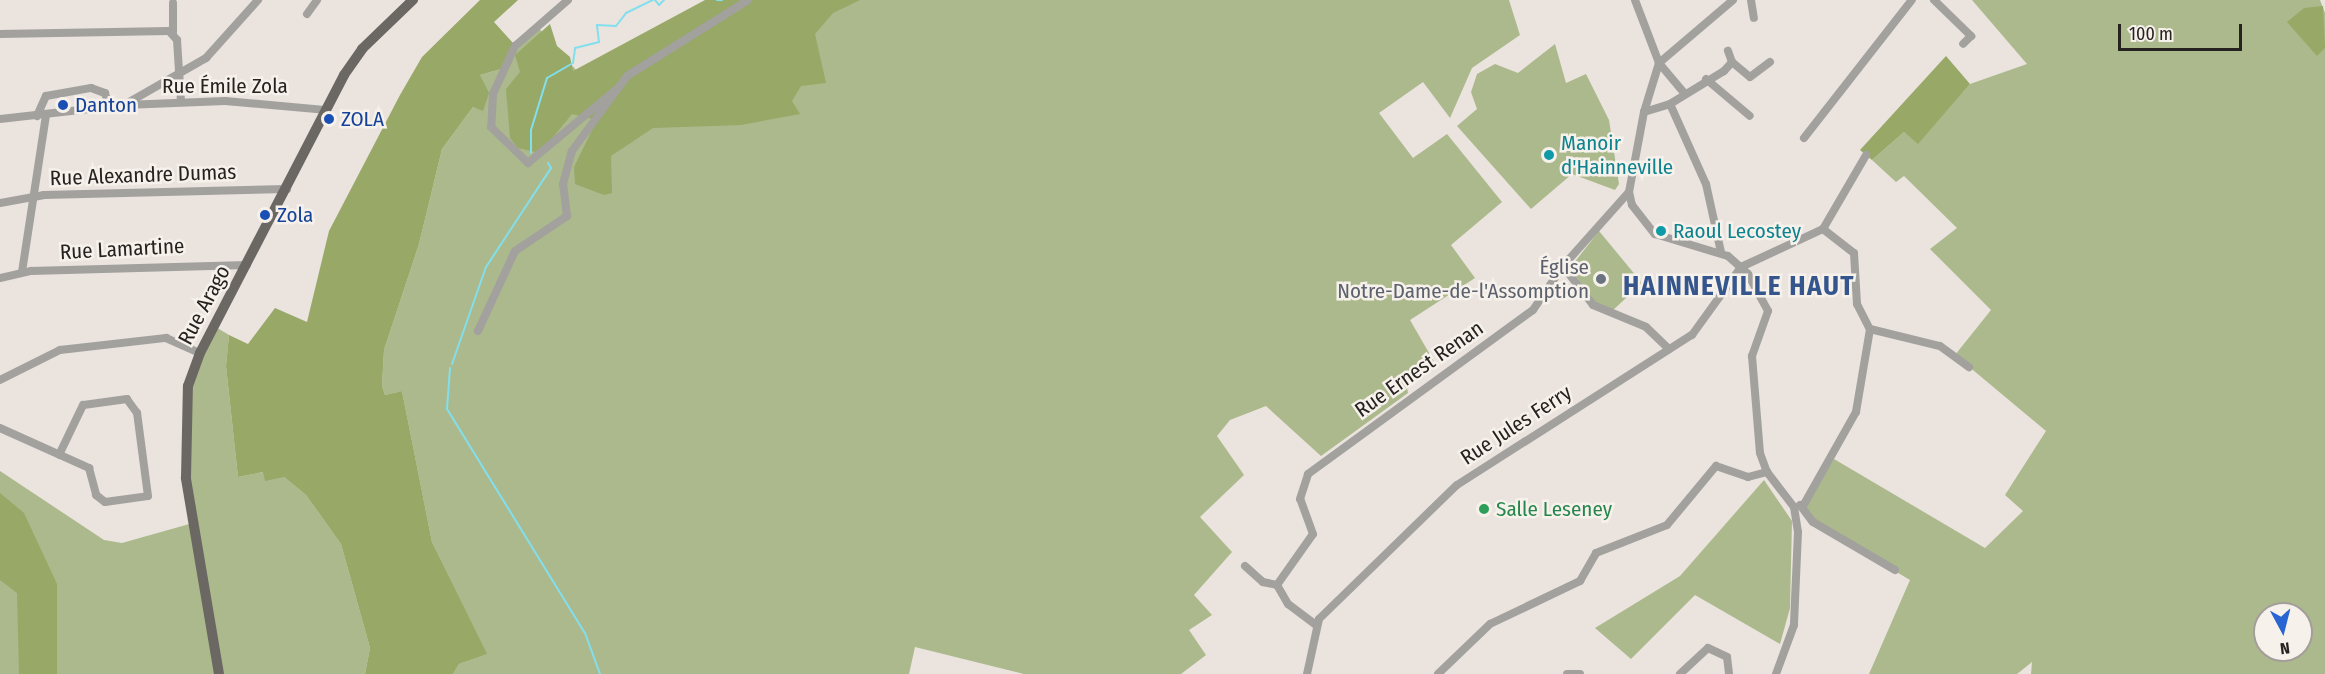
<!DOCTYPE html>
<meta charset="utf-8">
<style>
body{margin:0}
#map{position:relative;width:2325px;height:674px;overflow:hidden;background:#eae3de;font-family:"Fira Sans Condensed",sans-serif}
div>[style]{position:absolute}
.green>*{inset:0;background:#acb98c}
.forest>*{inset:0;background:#97a867}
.stream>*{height:2px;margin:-1px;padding:0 1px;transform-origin:1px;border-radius:1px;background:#82dfed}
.minor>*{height:8px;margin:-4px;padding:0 4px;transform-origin:4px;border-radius:4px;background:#a2a19e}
.major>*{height:10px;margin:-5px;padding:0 5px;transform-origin:5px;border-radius:5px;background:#6b6863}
.dots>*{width:16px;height:16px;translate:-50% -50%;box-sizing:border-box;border:3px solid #f7f1eb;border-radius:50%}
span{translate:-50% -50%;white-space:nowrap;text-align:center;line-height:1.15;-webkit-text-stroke:5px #f7f1eb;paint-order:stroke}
.street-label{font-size:21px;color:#252220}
.transit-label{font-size:21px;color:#164399}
.left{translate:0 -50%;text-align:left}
.culture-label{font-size:21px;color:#0d838f}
.worship-label{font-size:21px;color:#5b616d}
.right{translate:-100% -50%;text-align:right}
.leisure-label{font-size:21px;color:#27864d}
.district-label{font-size:27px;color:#35558d;font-weight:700;letter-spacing:1.5px}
.north{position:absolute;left:2253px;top:602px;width:60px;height:60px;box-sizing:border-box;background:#f7f1eb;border:2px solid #a39e9a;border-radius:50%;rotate:173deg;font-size:16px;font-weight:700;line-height:24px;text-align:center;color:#252220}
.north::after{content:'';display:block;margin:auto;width:21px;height:27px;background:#2865d2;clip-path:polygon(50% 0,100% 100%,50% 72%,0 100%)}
.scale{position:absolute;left:2118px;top:24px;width:124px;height:27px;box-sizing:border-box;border:3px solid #252220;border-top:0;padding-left:8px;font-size:18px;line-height:21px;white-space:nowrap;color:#252220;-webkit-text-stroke:4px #f7f1eb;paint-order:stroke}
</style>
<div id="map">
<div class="green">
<i style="clip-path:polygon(748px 0,1509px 0,1520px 35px,1472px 68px,1450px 118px,1423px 82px,1379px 113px,1413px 158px,1447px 134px,1502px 202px,1451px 245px,1475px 278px,1410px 320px,1436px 365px,1407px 387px,1408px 393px,1321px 456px,1266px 406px,1230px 420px,1217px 436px,1244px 475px,1200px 517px,1232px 552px,1194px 595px,1212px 615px,1189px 630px,1206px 655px,1181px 674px,1024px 674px,915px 647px,909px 674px,453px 674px,459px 664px,486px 654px,432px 542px,402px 391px,385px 395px,382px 386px,384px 350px,419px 244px,442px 149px,473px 107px,483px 110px,480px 75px,501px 69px,537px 26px,593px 89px)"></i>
<i style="clip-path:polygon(evenodd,1972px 0,2320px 0,2325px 13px,2325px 674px,2031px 674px,2032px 662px,2017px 674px,1869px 674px,1910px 580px,1813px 522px,1803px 506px,1834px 459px,1985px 548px,2023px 511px,2005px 495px,2046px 431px,1955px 355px,1991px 310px,1930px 249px,1957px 228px,1904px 176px,1896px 182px,1872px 160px,1904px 132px,1918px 143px,1970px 84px,2027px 64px,1972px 0,2265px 614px,2301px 614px,2301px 650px,2265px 650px,2265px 614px)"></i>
<i style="clip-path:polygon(1555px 44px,1566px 83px,1586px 74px,1609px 120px,1619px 184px,1615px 190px,1572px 174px,1531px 209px,1457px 126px,1477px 109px,1471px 92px,1477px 74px,1495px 64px,1518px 73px)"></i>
<i style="clip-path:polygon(1599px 231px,1642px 283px,1611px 312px,1596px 304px,1570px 268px)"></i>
<i style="clip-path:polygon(214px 326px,229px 335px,226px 366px,238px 477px,263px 472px,284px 477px,306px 495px,341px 544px,370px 648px,365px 674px,0 674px,0 471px,104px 540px,122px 543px,193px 523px,186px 478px,188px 386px)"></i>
<i style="clip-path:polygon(1764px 480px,1792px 521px,1790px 608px,1780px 644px,1695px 595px,1631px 659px,1595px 628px,1680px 576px)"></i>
</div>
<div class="forest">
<i style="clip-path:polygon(480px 0,518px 0,494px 22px,513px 43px,501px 69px,480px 75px,489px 93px,483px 111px,473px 107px,442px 149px,419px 244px,384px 350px,382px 386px,385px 395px,402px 391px,432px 542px,487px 654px,459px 664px,453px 674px,365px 674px,370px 648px,341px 544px,306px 495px,284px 477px,265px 481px,263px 472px,238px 477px,226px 366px,229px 335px,248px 344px,275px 308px,307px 322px,329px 231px,400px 95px,422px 57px)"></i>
<i style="clip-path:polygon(705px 0,860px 0,833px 13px,815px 34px,826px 83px,801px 86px,792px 101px,800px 114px,741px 125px,653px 128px,611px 156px,612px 193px,604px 195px,575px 184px,574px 167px,597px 120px,572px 114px,540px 153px,518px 148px,510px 138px,506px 89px,520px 72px,515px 55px,550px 24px,557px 46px,570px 57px,573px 71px)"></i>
<i style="clip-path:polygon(2323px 6px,2325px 48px,2317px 56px,2287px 22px,2304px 8px)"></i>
<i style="clip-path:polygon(1946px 56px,1970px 84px,1918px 144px,1904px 132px,1872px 160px,1860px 150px)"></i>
<i style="clip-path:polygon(0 493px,24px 513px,57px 584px,57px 674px,19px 674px,17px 593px,0 580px)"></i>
</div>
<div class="stream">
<i style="left:655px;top:0;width:6px;rotate:51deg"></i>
<i style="left:659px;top:5px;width:7px;rotate:-45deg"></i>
<i style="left:717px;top:0;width:5px"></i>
<i style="left:531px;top:153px;width:23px;rotate:-90deg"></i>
<i style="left:531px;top:130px;width:54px;rotate:-72.9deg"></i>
<i style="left:547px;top:78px;width:30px;rotate:-30deg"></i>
<i style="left:573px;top:63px;width:15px;rotate:-82deg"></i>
<i style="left:575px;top:48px;width:25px;rotate:-14deg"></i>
<i style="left:599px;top:42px;width:17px;rotate:-97deg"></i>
<i style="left:597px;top:25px;width:19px;rotate:3deg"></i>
<i style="left:616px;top:26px;width:16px;rotate:-52deg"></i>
<i style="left:626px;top:13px;width:30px;rotate:-26deg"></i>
<i style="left:452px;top:364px;width:103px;rotate:-70.7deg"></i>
<i style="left:486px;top:267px;width:118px;rotate:-56.7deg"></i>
<i style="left:551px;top:168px;width:6px;rotate:-121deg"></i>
<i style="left:450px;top:368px;width:41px;rotate:94.2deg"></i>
<i style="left:447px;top:409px;width:263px;rotate:58.4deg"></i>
<i style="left:585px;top:633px;width:44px;rotate:69.9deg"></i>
</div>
<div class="minor">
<i style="left:568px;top:0;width:70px;rotate:139deg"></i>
<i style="left:515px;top:46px;width:53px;rotate:114.6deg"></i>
<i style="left:493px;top:94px;width:33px;rotate:93deg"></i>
<i style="left:491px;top:127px;width:52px;rotate:44.2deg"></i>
<i style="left:528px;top:163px;width:117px;rotate:-39.8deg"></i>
<i style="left:1635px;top:0;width:67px;rotate:69.1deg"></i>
<i style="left:1751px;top:0;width:18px;rotate:81deg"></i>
<i style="left:1934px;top:0;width:52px;rotate:44.2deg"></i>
<i style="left:1971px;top:36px;width:11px;rotate:135deg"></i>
<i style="left:173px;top:3px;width:30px;rotate:90deg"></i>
<i style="left:307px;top:14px;width:17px;rotate:-54deg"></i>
<i style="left:0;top:34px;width:169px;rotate:-1deg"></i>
<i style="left:169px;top:31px;width:12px;rotate:48deg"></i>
<i style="left:177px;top:40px;width:62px;rotate:86.3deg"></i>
<i style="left:1732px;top:62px;width:23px;rotate:40deg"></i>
<i style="left:1750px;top:77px;width:25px;rotate:-37deg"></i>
<i style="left:1659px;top:63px;width:51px;rotate:107deg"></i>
<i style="left:1644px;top:112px;width:81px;rotate:100.6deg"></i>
<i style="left:1629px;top:192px;width:13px;rotate:77deg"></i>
<i style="left:1632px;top:205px;width:37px;rotate:52deg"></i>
<i style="left:1655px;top:234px;width:76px;rotate:16.8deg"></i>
<i style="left:1728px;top:256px;width:27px;rotate:42deg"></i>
<i style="left:1748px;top:274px;width:42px;rotate:61.6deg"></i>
<i style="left:1768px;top:311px;width:48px;rotate:109.6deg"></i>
<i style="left:1752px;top:356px;width:97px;rotate:85.3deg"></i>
<i style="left:1760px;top:453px;width:20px;rotate:70deg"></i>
<i style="left:1767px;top:472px;width:44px;rotate:52.4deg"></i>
<i style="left:1794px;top:507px;width:25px;rotate:81deg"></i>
<i style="left:1798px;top:532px;width:93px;rotate:92.5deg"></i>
<i style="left:1794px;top:625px;width:52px;rotate:110.2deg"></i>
<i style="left:1659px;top:63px;width:97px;rotate:-40.4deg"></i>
<i style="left:1659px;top:63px;width:39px;rotate:50deg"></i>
<i style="left:1706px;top:79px;width:57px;rotate:40.1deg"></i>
<i style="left:1670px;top:104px;width:88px;rotate:65.8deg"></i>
<i style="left:1706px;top:184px;width:70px;rotate:77.6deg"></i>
<i style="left:125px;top:105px;width:100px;rotate:-2.3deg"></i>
<i style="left:225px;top:101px;width:100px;rotate:5.1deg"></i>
<i style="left:1644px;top:112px;width:27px;rotate:-17deg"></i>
<i style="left:1670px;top:104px;width:63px;rotate:-31.4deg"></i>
<i style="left:1724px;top:71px;width:12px;rotate:-48deg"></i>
<i style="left:1732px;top:62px;width:12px;rotate:-110deg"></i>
<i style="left:37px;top:116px;width:22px;rotate:-66deg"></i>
<i style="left:46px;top:96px;width:46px;rotate:-10.1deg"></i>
<i style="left:91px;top:88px;width:15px;rotate:20deg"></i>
<i style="left:105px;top:93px;width:15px;rotate:74deg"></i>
<i style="left:0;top:119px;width:125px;rotate:-6.4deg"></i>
<i style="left:124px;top:105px;width:95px;rotate:-29.8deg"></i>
<i style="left:206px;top:58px;width:78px;rotate:-48.1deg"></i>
<i style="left:1804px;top:138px;width:175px;rotate:-52deg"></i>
<i style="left:0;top:203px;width:45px;rotate:-10.3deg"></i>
<i style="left:44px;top:195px;width:243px;rotate:-1.4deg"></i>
<i style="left:1823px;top:229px;width:39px;rotate:38deg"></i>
<i style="left:1854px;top:253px;width:51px;rotate:86.6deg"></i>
<i style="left:1857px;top:304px;width:28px;rotate:63deg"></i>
<i style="left:1870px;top:329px;width:72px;rotate:13.7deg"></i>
<i style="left:1940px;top:346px;width:36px;rotate:36deg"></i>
<i style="left:1563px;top:266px;width:49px;rotate:52.4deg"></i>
<i style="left:1593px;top:305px;width:57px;rotate:22.5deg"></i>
<i style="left:1646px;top:327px;width:32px;rotate:44deg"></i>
<i style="left:1741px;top:267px;width:90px;rotate:-24.9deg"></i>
<i style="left:1823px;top:229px;width:86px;rotate:-59.8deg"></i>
<i style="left:22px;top:272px;width:159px;rotate:-81.3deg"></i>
<i style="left:0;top:278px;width:32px;rotate:-13deg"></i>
<i style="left:31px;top:271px;width:216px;rotate:-1.6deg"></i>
<i style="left:478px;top:331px;width:88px;rotate:-65.2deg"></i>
<i style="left:515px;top:251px;width:63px;rotate:-33.9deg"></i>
<i style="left:567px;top:216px;width:32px;rotate:-97deg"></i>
<i style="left:563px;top:184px;width:34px;rotate:-75deg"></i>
<i style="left:572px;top:151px;width:93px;rotate:-53.7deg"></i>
<i style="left:627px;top:76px;width:143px;rotate:-32.1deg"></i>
<i style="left:0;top:380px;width:67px;rotate:-26.6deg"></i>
<i style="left:60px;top:350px;width:107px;rotate:-6.5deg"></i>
<i style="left:166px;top:338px;width:37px;rotate:24deg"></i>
<i style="left:0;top:428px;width:98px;rotate:24.2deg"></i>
<i style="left:89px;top:468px;width:28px;rotate:75deg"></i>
<i style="left:96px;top:495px;width:11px;rotate:38deg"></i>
<i style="left:105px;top:502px;width:43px;rotate:-7.9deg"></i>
<i style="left:148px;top:496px;width:84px;rotate:-97.5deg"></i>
<i style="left:137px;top:413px;width:17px;rotate:-126deg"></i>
<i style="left:127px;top:399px;width:44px;rotate:172.2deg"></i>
<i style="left:83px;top:405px;width:55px;rotate:115.6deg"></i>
<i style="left:1800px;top:505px;width:21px;rotate:53deg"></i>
<i style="left:1813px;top:522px;width:95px;rotate:30.3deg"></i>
<i style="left:1803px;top:506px;width:108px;rotate:-60.6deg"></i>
<i style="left:1856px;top:412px;width:84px;rotate:-80.4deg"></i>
<i style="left:1245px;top:566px;width:24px;rotate:42deg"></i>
<i style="left:1263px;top:582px;width:14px;rotate:12deg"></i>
<i style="left:1316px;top:625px;width:35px;rotate:-143deg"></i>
<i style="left:1288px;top:604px;width:22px;rotate:-120deg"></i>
<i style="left:1277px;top:585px;width:62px;rotate:-54.8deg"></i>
<i style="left:1313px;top:534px;width:37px;rotate:-110deg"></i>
<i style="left:1300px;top:499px;width:26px;rotate:-72deg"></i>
<i style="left:1308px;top:474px;width:278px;rotate:-36.1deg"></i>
<i style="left:1533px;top:310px;width:53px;rotate:-55.7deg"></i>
<i style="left:1563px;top:266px;width:99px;rotate:-48.3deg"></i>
<i style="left:1307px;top:674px;width:56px;rotate:-77.7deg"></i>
<i style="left:1319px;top:619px;width:192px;rotate:-44.2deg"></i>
<i style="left:1457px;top:485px;width:279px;rotate:-32.6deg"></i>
<i style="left:1692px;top:335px;width:84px;rotate:-54.2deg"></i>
<i style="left:1438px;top:674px;width:72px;rotate:-43.9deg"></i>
<i style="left:1490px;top:624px;width:100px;rotate:-25.5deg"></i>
<i style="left:1580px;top:581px;width:32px;rotate:-60deg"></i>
<i style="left:1596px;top:553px;width:76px;rotate:-21.5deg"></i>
<i style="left:1667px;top:525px;width:77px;rotate:-50.3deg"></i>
<i style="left:1716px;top:466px;width:34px;rotate:19deg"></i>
<i style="left:1748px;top:477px;width:20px;rotate:-15deg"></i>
<i style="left:1567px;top:674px;width:13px"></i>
<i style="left:1680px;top:674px;width:38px;rotate:-43deg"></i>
<i style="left:1708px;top:648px;width:21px;rotate:25deg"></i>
<i style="left:1727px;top:657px;width:17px;rotate:83deg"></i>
</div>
<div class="major">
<i style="left:219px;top:674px;width:199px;rotate:-99.6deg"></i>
<i style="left:186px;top:478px;width:92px;rotate:-88.8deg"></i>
<i style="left:188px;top:386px;width:35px;rotate:-70deg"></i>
<i style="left:200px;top:353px;width:313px;rotate:-62.6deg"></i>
<i style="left:344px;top:75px;width:32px;rotate:-55deg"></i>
<i style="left:362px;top:49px;width:71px;rotate:-43.9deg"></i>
</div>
<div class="dots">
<i style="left:63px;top:105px;background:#1a4fb4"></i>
<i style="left:329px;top:119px;background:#1a4fb4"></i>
<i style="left:1549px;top:155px;background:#0f9aa8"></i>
<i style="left:265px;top:215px;background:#1a4fb4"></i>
<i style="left:1661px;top:231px;background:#0f9aa8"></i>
<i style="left:1601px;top:279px;background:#6b7280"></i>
<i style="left:1484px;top:509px;background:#2e9e5b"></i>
</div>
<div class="street-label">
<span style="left:225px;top:86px">Rue Émile Zola</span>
<span style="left:143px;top:175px;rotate:-2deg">Rue Alexandre Dumas</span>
<span style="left:122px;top:249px;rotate:-3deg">Rue Lamartine</span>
<span style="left:204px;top:305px;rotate:-62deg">Rue Arago</span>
<span style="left:1419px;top:369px;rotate:-35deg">Rue Ernest Renan</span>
<span style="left:1516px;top:425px;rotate:-33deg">Rue Jules Ferry</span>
</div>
<div class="transit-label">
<span class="left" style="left:75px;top:105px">Danton</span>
<span class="left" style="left:341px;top:119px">ZOLA</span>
<span class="left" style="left:277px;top:215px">Zola</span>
</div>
<div class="culture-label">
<span class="left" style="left:1561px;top:155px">Manoir<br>d'Hainneville</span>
<span class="left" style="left:1673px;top:231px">Raoul Lecostey</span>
</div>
<div class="worship-label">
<span class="right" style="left:1589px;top:279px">Église<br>Notre-Dame-de-l'Assomption</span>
</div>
<div class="leisure-label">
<span class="left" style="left:1496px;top:509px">Salle Leseney</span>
</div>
<div class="district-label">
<span style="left:1739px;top:287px">HAINNEVILLE HAUT</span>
</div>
<div class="north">N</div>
<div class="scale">100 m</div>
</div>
